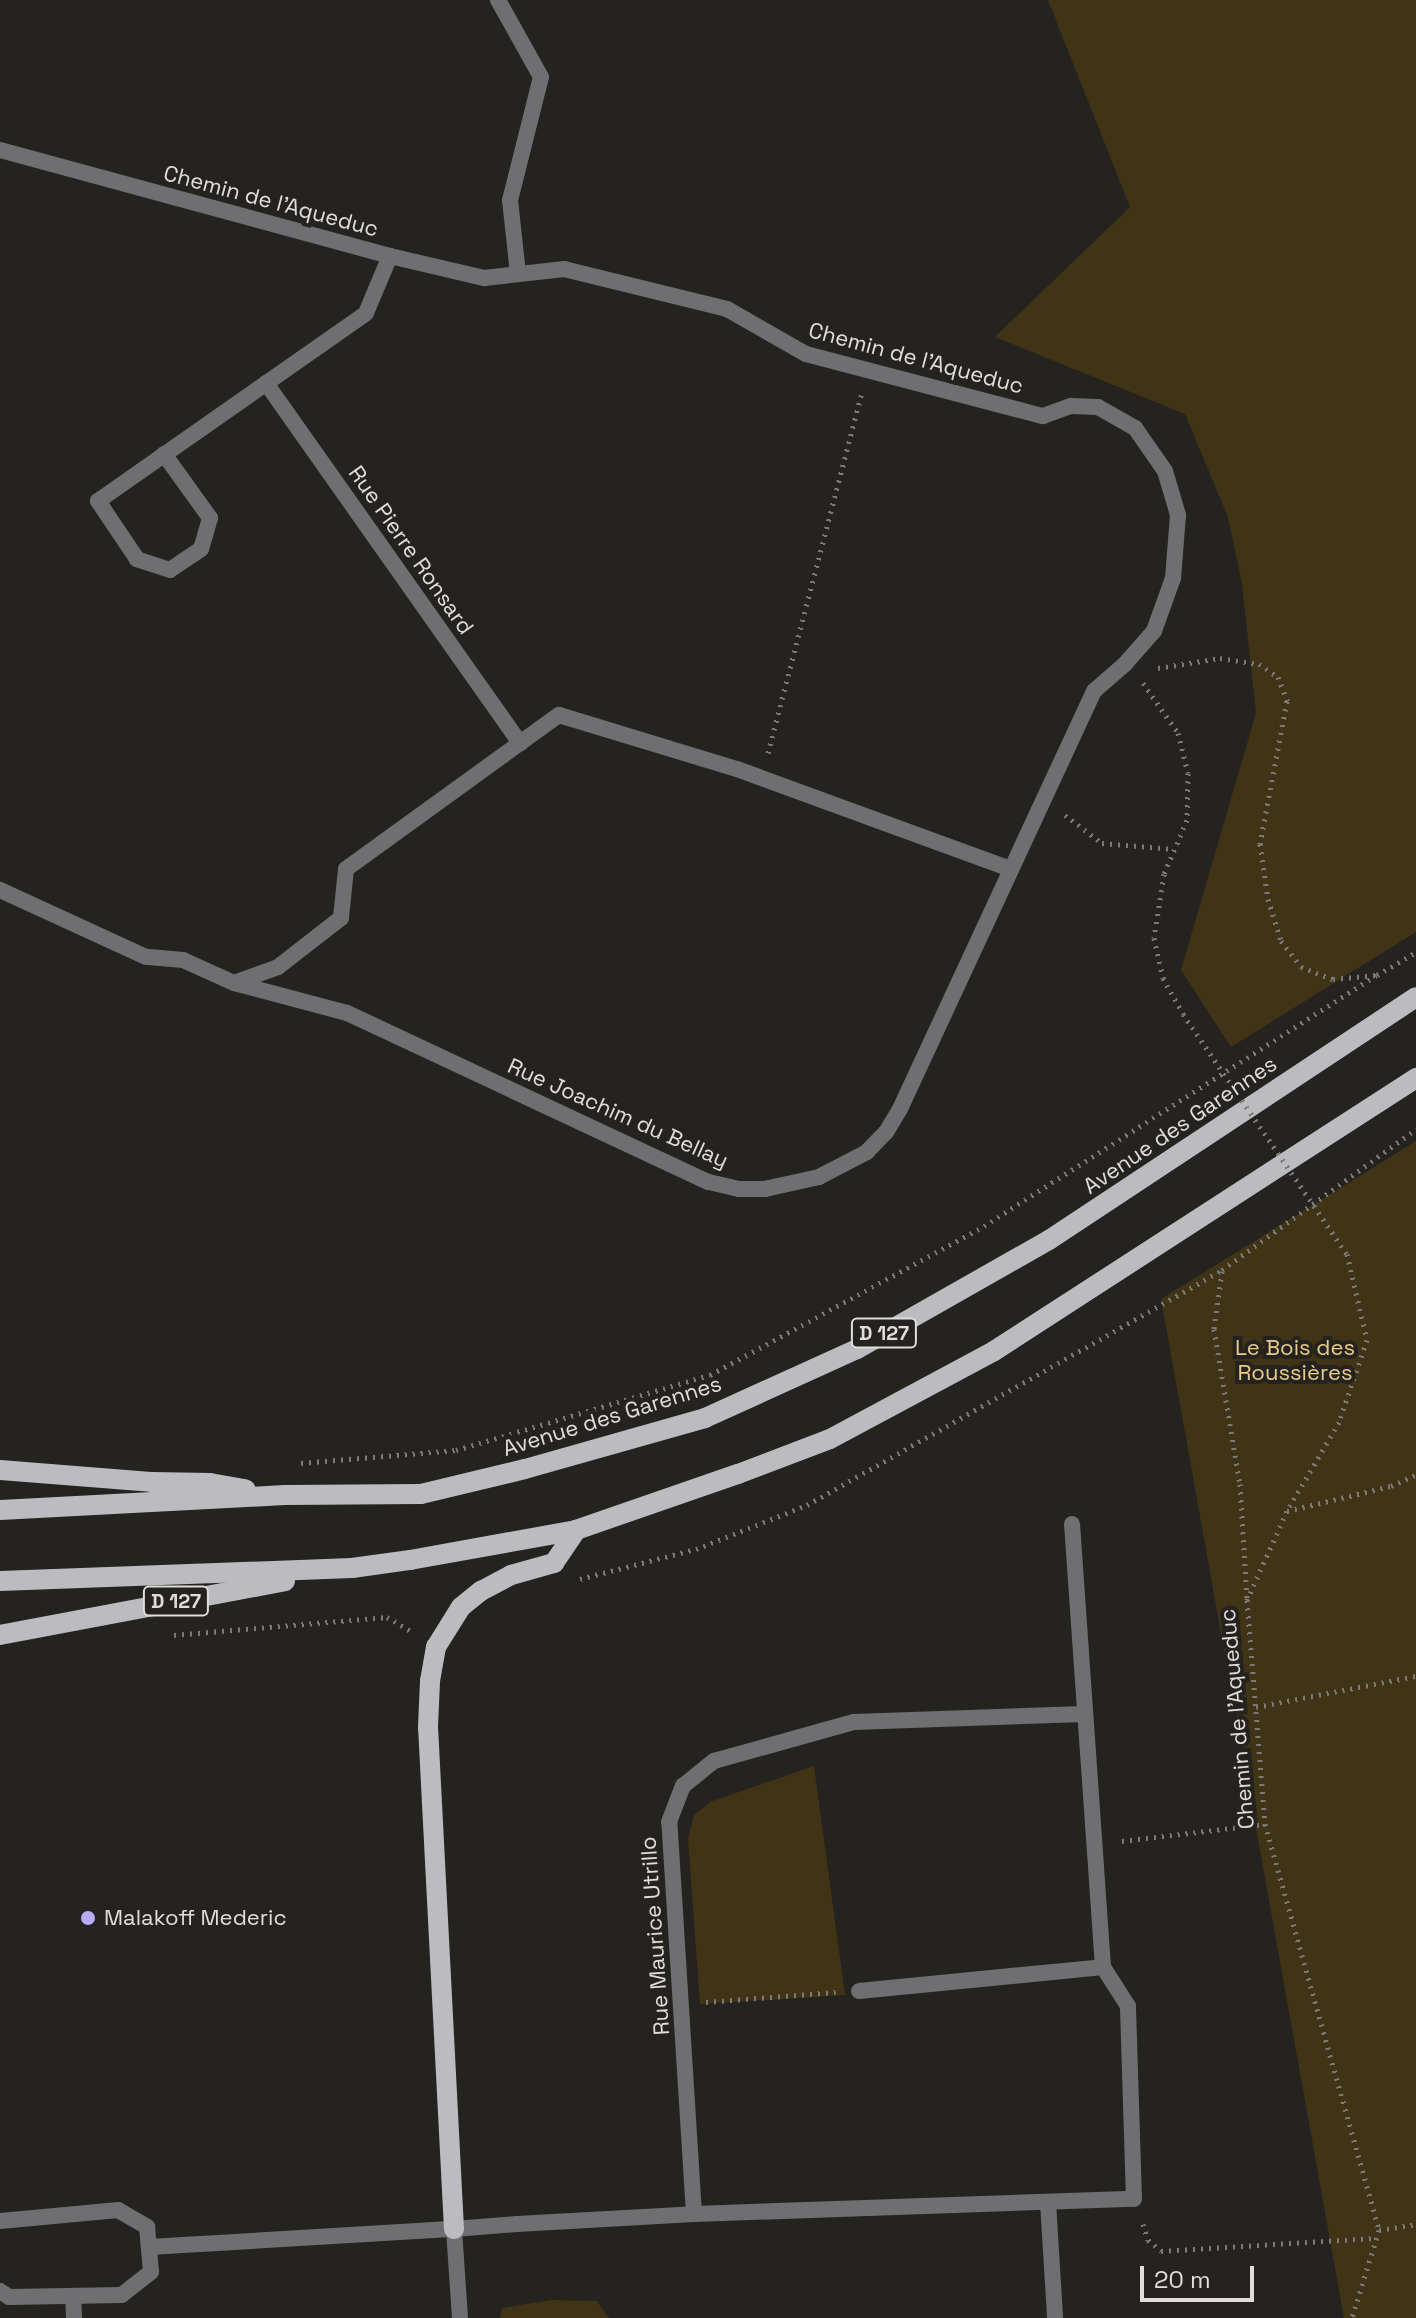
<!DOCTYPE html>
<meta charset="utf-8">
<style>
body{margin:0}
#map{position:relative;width:1416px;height:2318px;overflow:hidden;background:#252320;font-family:"Space Grotesk",sans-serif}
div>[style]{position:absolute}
.green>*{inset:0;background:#413316}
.path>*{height:5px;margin-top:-2.5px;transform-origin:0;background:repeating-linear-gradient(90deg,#7c7a78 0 2px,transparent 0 8px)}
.lane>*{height:16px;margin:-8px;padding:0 8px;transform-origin:8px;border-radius:8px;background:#6f6f71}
.street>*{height:16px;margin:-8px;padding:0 8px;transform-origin:8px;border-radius:8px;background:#6f6f71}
.primary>*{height:20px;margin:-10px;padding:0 10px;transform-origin:10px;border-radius:10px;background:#bcbcc0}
.path-bridge>*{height:5px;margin-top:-2.5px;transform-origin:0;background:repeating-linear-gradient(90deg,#7c7a78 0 2px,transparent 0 8px)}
.dots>*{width:22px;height:22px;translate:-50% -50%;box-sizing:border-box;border:4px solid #252320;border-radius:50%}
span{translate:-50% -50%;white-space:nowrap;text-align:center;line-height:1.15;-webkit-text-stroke:8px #252320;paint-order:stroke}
.shield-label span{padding:2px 6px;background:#252320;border:2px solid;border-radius:6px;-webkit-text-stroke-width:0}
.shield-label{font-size:20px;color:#e0dedc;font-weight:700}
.street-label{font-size:22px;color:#e0dedc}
.park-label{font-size:22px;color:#ebcb8a}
.poi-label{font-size:22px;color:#e0dedc}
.left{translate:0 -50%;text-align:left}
.scale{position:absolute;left:1140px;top:2266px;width:114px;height:36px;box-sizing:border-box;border:4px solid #e0dedc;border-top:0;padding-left:10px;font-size:24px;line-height:28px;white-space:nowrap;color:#e0dedc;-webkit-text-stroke:6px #252320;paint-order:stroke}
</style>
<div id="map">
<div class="green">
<i style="clip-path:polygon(1048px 0,1416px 0,1416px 932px,1231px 1047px,1181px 970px,1256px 713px,1242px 584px,1228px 517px,1185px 414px,995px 337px,1130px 207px)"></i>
<i style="clip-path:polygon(1416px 1141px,1416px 2318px,1344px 2318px,1161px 1299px)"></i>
<i style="clip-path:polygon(814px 1766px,845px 1995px,700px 2004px,688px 1839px,694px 1815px,710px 1802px)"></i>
<i style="clip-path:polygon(551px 2300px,597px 2301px,609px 2318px,500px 2318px,502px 2308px)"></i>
</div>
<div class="path">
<i style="left:1158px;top:668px;width:63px;rotate:-9.2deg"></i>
<i style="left:1220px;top:658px;width:39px;rotate:9deg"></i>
<i style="left:1259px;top:664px;width:23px;rotate:34deg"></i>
<i style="left:1278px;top:677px;width:26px;rotate:69deg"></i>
<i style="left:1287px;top:701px;width:146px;rotate:100.7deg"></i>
<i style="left:1260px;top:844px;width:56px;rotate:81.7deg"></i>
<i style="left:1268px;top:899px;width:44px;rotate:72.8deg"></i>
<i style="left:1281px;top:941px;width:33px;rotate:52deg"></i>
<i style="left:1301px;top:967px;width:34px;rotate:21deg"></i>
<i style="left:1333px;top:979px;width:44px;rotate:-5.2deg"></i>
<i style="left:1377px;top:975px;width:45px;rotate:-30.5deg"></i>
<i style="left:1143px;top:683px;width:61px;rotate:55deg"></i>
<i style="left:1178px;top:733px;width:41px;rotate:76deg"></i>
<i style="left:1188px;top:773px;width:47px;rotate:91.2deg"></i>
<i style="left:1187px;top:820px;width:59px;rotate:113.1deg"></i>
<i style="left:1164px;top:874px;width:65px;rotate:98.9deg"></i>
<i style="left:1154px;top:938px;width:41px;rotate:77.3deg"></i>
<i style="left:1163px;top:978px;width:41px;rotate:60.9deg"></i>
<i style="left:768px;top:753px;width:370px;rotate:-75.4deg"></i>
<i style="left:1065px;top:815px;width:46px;rotate:37.1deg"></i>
<i style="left:1102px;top:843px;width:72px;rotate:4.8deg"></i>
<i style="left:1347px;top:1254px;width:88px;rotate:76.9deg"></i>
<i style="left:1367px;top:1340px;width:87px;rotate:108.9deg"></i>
<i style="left:1339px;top:1422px;width:103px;rotate:120.3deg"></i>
<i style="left:1287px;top:1511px;width:98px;rotate:114.2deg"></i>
<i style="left:1247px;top:1600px;width:225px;rotate:85.4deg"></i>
<i style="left:1265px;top:1824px;width:422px;rotate:74.3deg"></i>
<i style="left:1379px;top:2230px;width:92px;rotate:107.1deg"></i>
<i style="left:1222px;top:1271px;width:59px;rotate:97.9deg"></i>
<i style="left:1214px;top:1329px;width:157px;rotate:80.5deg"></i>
<i style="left:1240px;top:1484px;width:114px;rotate:86.5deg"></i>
<i style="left:301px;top:1463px;width:156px;rotate:-4.8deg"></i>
<i style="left:456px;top:1450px;width:265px;rotate:-16.5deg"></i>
<i style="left:710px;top:1375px;width:312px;rotate:-28.5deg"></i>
<i style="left:984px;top:1226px;width:466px;rotate:-32.6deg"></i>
<i style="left:1287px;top:1511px;width:107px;rotate:-13.5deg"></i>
<i style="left:1391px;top:1486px;width:27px;rotate:-24deg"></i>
<i style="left:580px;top:1579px;width:120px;rotate:-14.5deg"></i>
<i style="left:696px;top:1549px;width:119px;rotate:-21.6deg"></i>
<i style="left:807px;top:1505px;width:477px;rotate:-29.5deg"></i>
<i style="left:1222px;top:1270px;width:240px;rotate:-36deg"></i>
<i style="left:174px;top:1635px;width:214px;rotate:-4.8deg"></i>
<i style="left:387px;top:1617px;width:29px;rotate:31deg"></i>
<i style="left:1256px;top:1707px;width:163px;rotate:-11deg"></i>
<i style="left:1122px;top:1841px;width:144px;rotate:-6.8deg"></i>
<i style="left:706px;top:2002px;width:130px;rotate:-4.4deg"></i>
<i style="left:1143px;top:2224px;width:17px;rotate:73deg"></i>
<i style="left:1148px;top:2240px;width:17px;rotate:40deg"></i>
<i style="left:1161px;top:2251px;width:214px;rotate:-3.5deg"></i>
<i style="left:1379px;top:2230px;width:37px;rotate:-9deg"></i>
</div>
<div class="lane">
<i style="left:498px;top:0;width:88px;rotate:60.8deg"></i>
<i style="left:541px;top:77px;width:127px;rotate:104.1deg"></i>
<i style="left:510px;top:200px;width:74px;rotate:83.8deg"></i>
<i style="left:460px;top:2318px;width:89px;rotate:-93.9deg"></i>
<i style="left:454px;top:2229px;width:63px;rotate:-4.5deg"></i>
</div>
<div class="street">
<i style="left:0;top:150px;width:404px;rotate:15.2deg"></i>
<i style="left:390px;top:256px;width:97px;rotate:13.2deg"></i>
<i style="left:484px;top:278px;width:81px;rotate:-6.4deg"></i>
<i style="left:564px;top:269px;width:168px;rotate:13.8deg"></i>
<i style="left:727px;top:309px;width:91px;rotate:29.7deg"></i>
<i style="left:806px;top:354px;width:245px;rotate:14.7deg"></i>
<i style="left:1043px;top:416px;width:30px;rotate:-20deg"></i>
<i style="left:1071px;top:406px;width:27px;rotate:2deg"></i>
<i style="left:1098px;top:407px;width:43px;rotate:29.6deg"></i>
<i style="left:1135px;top:428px;width:52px;rotate:55.1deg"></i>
<i style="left:1165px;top:471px;width:46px;rotate:73.5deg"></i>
<i style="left:1178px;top:515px;width:63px;rotate:94.5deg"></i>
<i style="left:1173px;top:578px;width:56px;rotate:109.7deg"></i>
<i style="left:1154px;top:631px;width:44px;rotate:131.3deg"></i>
<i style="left:1125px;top:664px;width:41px;rotate:138.9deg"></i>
<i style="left:1094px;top:691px;width:461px;rotate:114.9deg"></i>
<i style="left:900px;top:1109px;width:27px;rotate:121deg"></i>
<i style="left:886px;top:1132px;width:28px;rotate:134deg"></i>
<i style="left:867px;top:1152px;width:54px;rotate:152.5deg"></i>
<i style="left:819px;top:1177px;width:55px;rotate:167.5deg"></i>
<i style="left:765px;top:1189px;width:26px;rotate:180deg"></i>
<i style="left:739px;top:1189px;width:32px;rotate:-167deg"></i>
<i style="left:708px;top:1182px;width:399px;rotate:-154.9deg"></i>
<i style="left:347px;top:1013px;width:117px;rotate:-165.1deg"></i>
<i style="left:234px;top:983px;width:56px;rotate:-155.7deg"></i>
<i style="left:183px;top:960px;width:37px;rotate:-175deg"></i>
<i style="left:146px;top:957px;width:161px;rotate:-155.3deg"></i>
<i style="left:266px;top:383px;width:441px;rotate:54.8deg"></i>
<i style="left:164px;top:454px;width:79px;rotate:54.3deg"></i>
<i style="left:210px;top:518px;width:32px;rotate:106deg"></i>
<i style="left:201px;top:549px;width:37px;rotate:146deg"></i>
<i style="left:170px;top:570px;width:35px;rotate:-162deg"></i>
<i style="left:137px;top:559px;width:70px;rotate:-123.9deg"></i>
<i style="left:98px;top:501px;width:327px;rotate:-35deg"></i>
<i style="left:366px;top:313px;width:62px;rotate:-67.2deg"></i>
<i style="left:234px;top:983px;width:47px;rotate:-20deg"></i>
<i style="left:278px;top:967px;width:80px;rotate:-37.9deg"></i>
<i style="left:341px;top:918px;width:49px;rotate:-84.2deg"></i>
<i style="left:346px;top:869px;width:263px;rotate:-35.9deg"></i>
<i style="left:559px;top:715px;width:186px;rotate:16.9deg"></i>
<i style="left:737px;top:769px;width:292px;rotate:20.1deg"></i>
<i style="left:859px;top:1991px;width:245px;rotate:-5.6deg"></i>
<i style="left:1048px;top:2202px;width:116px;rotate:86.5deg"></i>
<i style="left:694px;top:2214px;width:393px;rotate:-93.6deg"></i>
<i style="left:669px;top:1822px;width:39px;rotate:-69deg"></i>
<i style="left:683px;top:1786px;width:40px;rotate:-39deg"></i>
<i style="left:714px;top:1761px;width:145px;rotate:-15.6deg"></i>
<i style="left:854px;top:1722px;width:230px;rotate:-2deg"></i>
<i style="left:0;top:2221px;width:119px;rotate:-5.3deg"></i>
<i style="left:118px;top:2210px;width:34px;rotate:30deg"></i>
<i style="left:147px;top:2227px;width:45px;rotate:84.9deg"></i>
<i style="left:151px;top:2272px;width:37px;rotate:142deg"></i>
<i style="left:122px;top:2295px;width:113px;rotate:179deg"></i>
<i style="left:9px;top:2297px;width:11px;rotate:-146deg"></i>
<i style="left:517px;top:2224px;width:177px;rotate:-3.2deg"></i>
<i style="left:694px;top:2214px;width:440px;rotate:-2deg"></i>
<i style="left:1134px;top:2199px;width:193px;rotate:-91.8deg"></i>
<i style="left:1128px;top:2006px;width:46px;rotate:-122.7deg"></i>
<i style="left:1103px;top:1967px;width:444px;rotate:-94deg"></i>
<i style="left:149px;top:2247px;width:306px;rotate:-3.4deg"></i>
<i style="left:73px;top:2296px;width:22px;rotate:87deg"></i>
</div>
<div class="primary">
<i style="left:0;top:1470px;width:151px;rotate:4.5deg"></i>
<i style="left:151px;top:1482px;width:59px;rotate:1deg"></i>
<i style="left:210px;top:1483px;width:36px;rotate:10deg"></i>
<i style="left:0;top:1510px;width:285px;rotate:-3deg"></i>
<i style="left:285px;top:1495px;width:136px;rotate:-0.4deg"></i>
<i style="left:421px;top:1494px;width:107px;rotate:-13.5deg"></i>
<i style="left:525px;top:1469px;width:187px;rotate:-15.8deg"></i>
<i style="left:705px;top:1418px;width:167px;rotate:-24.4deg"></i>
<i style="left:857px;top:1349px;width:221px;rotate:-29.6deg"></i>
<i style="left:1049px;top:1240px;width:440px;rotate:-33.5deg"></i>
<i style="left:0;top:1581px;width:352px;rotate:-2.1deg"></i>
<i style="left:352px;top:1568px;width:59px;rotate:-7.9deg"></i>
<i style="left:410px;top:1560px;width:169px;rotate:-10.2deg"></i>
<i style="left:576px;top:1530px;width:171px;rotate:-19.1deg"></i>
<i style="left:738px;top:1474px;width:98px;rotate:-20.8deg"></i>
<i style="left:830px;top:1439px;width:186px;rotate:-28.2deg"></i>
<i style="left:994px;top:1351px;width:503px;rotate:-32.9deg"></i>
<i style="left:0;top:1635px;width:290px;rotate:-10.7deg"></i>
<i style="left:454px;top:2229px;width:503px;rotate:-92.96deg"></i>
<i style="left:428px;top:1727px;width:46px;rotate:-87.5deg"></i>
<i style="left:430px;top:1681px;width:35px;rotate:-80deg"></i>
<i style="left:436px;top:1647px;width:47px;rotate:-58deg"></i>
<i style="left:461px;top:1607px;width:26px;rotate:-39deg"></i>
<i style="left:481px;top:1591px;width:34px;rotate:-28deg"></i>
<i style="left:511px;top:1575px;width:45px;rotate:-15.6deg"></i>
<i style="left:554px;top:1563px;width:40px;rotate:-56deg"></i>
</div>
<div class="path-bridge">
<i style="left:1183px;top:1014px;width:291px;rotate:55.7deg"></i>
</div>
<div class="dots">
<i style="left:88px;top:1918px;background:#b6acf8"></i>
</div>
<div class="shield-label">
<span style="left:884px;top:1333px">D 127</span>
<span style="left:176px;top:1601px">D 127</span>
</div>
<div class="street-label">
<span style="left:271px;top:201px;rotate:15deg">Chemin de l'Aqueduc</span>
<span style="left:916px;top:358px;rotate:15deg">Chemin de l'Aqueduc</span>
<span style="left:411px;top:550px;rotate:55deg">Rue Pierre Ronsard</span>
<span style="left:618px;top:1113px;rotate:24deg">Rue Joachim du Bellay</span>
<span style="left:1180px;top:1125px;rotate:-34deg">Avenue des Garennes</span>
<span style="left:612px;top:1416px;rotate:-17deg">Avenue des Garennes</span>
<span style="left:1237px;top:1719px;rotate:-95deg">Chemin de l'Aqueduc</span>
<span style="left:655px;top:1936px;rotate:-94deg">Rue Maurice Utrillo</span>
</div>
<div class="park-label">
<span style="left:1295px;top:1360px">Le Bois des<br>Roussières</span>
</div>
<div class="poi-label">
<span class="left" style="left:104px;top:1918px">Malakoff Mederic</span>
</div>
<div class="scale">20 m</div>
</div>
